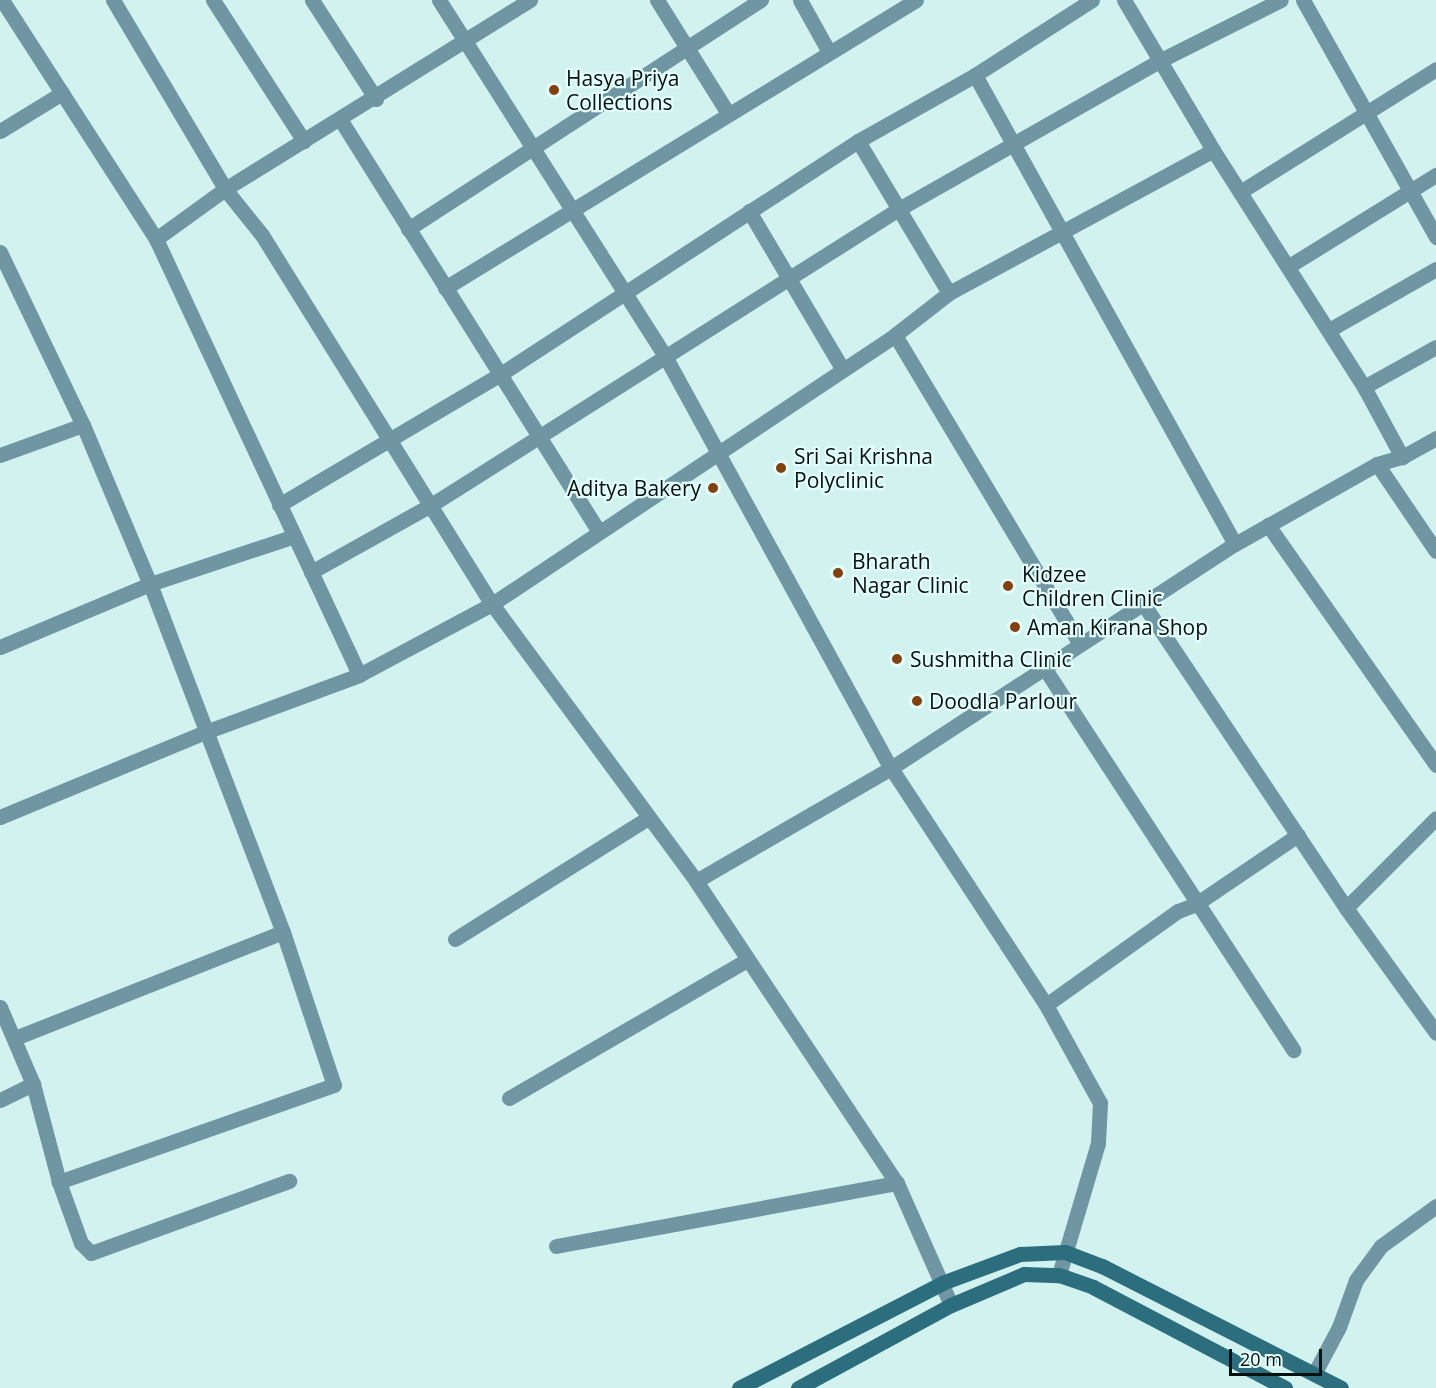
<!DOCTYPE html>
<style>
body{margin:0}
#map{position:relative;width:1436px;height:1388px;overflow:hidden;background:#d1f2ef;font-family:"Open Sans",sans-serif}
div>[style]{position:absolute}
.lane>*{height:15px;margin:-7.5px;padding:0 7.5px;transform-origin:7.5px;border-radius:7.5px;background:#6f96a2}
.street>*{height:15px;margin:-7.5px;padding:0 7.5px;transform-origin:7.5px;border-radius:7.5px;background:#6f96a2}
.secondary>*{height:15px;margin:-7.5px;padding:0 7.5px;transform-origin:7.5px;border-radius:7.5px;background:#2d6e7e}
.dots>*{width:16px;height:16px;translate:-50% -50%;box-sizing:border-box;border:3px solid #e4fefb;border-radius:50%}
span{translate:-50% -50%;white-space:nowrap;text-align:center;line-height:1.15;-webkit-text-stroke:4.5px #e4fefb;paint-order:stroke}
.poi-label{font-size:21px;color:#061110}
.left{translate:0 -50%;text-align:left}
.right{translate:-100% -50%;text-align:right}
.scale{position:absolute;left:1229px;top:1349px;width:93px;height:27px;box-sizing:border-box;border:3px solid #061110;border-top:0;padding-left:8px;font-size:18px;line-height:21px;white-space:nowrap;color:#061110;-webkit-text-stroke:4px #e4fefb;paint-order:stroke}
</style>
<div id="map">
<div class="lane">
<i style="left:1314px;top:1374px;width:53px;rotate:-62deg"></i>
<i style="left:1339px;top:1327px;width:50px;rotate:-70.1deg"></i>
<i style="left:1356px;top:1280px;width:42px;rotate:-53.7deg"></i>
<i style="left:1381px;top:1246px;width:68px;rotate:-36deg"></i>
</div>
<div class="street">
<i style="left:2px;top:0;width:284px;rotate:57.2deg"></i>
<i style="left:156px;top:239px;width:481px;rotate:65deg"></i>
<i style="left:113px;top:0;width:220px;rotate:59.3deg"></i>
<i style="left:225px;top:189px;width:59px;rotate:51.2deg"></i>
<i style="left:262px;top:235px;width:435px;rotate:58.1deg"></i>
<i style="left:492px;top:604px;width:344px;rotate:53.6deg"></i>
<i style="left:696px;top:881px;width:363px;rotate:56.4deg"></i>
<i style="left:897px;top:1183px;width:133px;rotate:66.1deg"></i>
<i style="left:213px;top:0;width:168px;rotate:57.2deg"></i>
<i style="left:312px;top:0;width:118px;rotate:57.1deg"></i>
<i style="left:439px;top:0;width:422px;rotate:57.6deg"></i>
<i style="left:665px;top:356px;width:470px;rotate:61.3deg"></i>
<i style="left:891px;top:768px;width:283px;rotate:56.8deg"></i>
<i style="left:1046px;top:1005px;width:112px;rotate:61.1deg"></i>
<i style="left:1100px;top:1103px;width:40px;rotate:92.9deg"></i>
<i style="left:1098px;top:1143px;width:138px;rotate:106.5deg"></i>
<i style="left:657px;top:0;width:133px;rotate:57.9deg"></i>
<i style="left:800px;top:0;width:60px;rotate:60.9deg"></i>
<i style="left:1124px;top:0;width:174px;rotate:59.3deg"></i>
<i style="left:1213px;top:150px;width:281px;rotate:57.5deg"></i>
<i style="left:1364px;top:387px;width:80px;rotate:61.5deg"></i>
<i style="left:1303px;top:0;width:272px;rotate:60.7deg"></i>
<i style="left:975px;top:75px;width:536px;rotate:61deg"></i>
<i style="left:340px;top:119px;width:486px;rotate:57.9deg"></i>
<i style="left:0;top:131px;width:73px;rotate:-31.5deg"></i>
<i style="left:858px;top:141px;width:177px;rotate:59.1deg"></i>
<i style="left:1240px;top:192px;width:231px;rotate:-32.1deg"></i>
<i style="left:749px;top:211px;width:182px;rotate:59.4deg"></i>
<i style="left:408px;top:229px;width:421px;rotate:-33deg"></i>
<i style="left:156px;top:239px;width:85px;rotate:-35.9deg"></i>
<i style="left:225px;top:189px;width:359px;rotate:-31.8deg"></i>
<i style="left:0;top:252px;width:192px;rotate:64.4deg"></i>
<i style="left:83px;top:425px;width:173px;rotate:67.2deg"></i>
<i style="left:150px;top:584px;width:373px;rotate:69.1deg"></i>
<i style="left:283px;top:932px;width:161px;rotate:71.6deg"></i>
<i style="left:334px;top:1085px;width:292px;rotate:160.6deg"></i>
<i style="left:1289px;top:266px;width:173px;rotate:-31.8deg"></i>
<i style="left:445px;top:288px;width:552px;rotate:-31.44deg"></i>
<i style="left:1329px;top:330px;width:123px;rotate:-29.7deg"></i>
<i style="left:895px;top:335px;width:359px;rotate:59.1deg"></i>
<i style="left:1364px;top:387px;width:82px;rotate:-29.1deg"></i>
<i style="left:0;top:455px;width:88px;rotate:-19.9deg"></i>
<i style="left:1377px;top:464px;width:105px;rotate:55.9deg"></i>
<i style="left:279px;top:505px;width:256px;rotate:-30.6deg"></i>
<i style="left:499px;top:375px;width:429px;rotate:-33.1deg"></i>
<i style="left:858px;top:141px;width:134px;rotate:-29.4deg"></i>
<i style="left:975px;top:75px;width:139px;rotate:-32.7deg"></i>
<i style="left:1268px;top:525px;width:293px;rotate:55deg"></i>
<i style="left:311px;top:572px;width:137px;rotate:-29.2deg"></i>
<i style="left:431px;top:505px;width:552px;rotate:-32.34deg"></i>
<i style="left:897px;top:210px;width:301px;rotate:-29.6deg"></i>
<i style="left:1159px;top:61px;width:136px;rotate:-26.6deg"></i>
<i style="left:1144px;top:605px;width:364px;rotate:56.3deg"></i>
<i style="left:1346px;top:908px;width:154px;rotate:54.2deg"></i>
<i style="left:0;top:647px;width:163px;rotate:-22.8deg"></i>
<i style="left:150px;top:584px;width:152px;rotate:-18.4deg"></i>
<i style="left:1045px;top:669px;width:455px;rotate:56.9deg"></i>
<i style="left:0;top:817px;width:225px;rotate:-22.5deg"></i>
<i style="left:208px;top:731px;width:161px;rotate:-20.3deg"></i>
<i style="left:359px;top:675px;width:151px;rotate:-28.1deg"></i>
<i style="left:492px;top:604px;width:485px;rotate:-33.7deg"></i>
<i style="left:895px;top:335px;width:68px;rotate:-37.9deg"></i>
<i style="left:949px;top:293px;width:300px;rotate:-28.4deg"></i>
<i style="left:696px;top:881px;width:225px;rotate:-30.1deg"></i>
<i style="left:891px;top:768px;width:411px;rotate:-33.1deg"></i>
<i style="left:1235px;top:544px;width:163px;rotate:-29.4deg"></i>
<i style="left:1377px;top:464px;width:26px;rotate:-16deg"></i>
<i style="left:1402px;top:457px;width:39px;rotate:-29deg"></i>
<i style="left:1346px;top:908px;width:127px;rotate:-45deg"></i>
<i style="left:455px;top:939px;width:228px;rotate:-32.1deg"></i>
<i style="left:1046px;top:1005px;width:162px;rotate:-35.5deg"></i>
<i style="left:1178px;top:911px;width:19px;rotate:-21deg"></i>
<i style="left:1196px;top:904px;width:123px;rotate:-34.1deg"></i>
<i style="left:0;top:1007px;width:84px;rotate:66.8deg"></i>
<i style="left:33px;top:1084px;width:101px;rotate:75.1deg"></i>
<i style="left:59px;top:1182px;width:65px;rotate:70.2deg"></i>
<i style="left:81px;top:1243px;width:14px;rotate:45deg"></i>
<i style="left:91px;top:1253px;width:211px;rotate:-20deg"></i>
<i style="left:15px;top:1038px;width:288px;rotate:-21.6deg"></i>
<i style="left:509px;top:1098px;width:275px;rotate:-30.1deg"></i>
<i style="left:0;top:1100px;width:37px;rotate:-26deg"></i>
<i style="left:556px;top:1246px;width:347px;rotate:-10.5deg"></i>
</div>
<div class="secondary">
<i style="left:739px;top:1388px;width:229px;rotate:-27.3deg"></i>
<i style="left:942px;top:1283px;width:83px;rotate:-20.4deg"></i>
<i style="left:1020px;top:1254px;width:45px;rotate:-2.5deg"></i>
<i style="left:1065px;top:1252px;width:40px;rotate:21deg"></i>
<i style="left:1102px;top:1266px;width:268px;rotate:27deg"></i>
<i style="left:798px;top:1388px;width:174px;rotate:-28.5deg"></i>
<i style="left:951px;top:1305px;width:79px;rotate:-23deg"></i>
<i style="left:1024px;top:1274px;width:35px;rotate:2deg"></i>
<i style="left:1059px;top:1275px;width:36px;rotate:19deg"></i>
<i style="left:1093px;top:1287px;width:217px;rotate:27.7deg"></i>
</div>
<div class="dots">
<i style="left:554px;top:90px;background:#834110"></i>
<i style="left:781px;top:468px;background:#834110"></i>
<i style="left:713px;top:488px;background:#834110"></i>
<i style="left:838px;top:573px;background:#834110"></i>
<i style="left:1008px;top:586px;background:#834110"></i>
<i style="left:1015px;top:627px;background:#834110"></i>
<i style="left:897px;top:659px;background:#834110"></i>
<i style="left:917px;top:701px;background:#834110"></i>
</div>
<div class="poi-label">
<span class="left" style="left:566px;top:90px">Hasya Priya<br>Collections</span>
<span class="left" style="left:794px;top:468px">Sri Sai Krishna<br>Polyclinic</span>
<span class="right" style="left:701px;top:488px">Aditya Bakery</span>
<span class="left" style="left:852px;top:573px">Bharath<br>Nagar Clinic</span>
<span class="left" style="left:1022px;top:586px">Kidzee<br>Children Clinic</span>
<span class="left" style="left:1027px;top:627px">Aman Kirana Shop</span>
<span class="left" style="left:910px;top:659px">Sushmitha Clinic</span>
<span class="left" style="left:929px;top:701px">Doodla Parlour</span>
</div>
<div class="scale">20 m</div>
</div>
